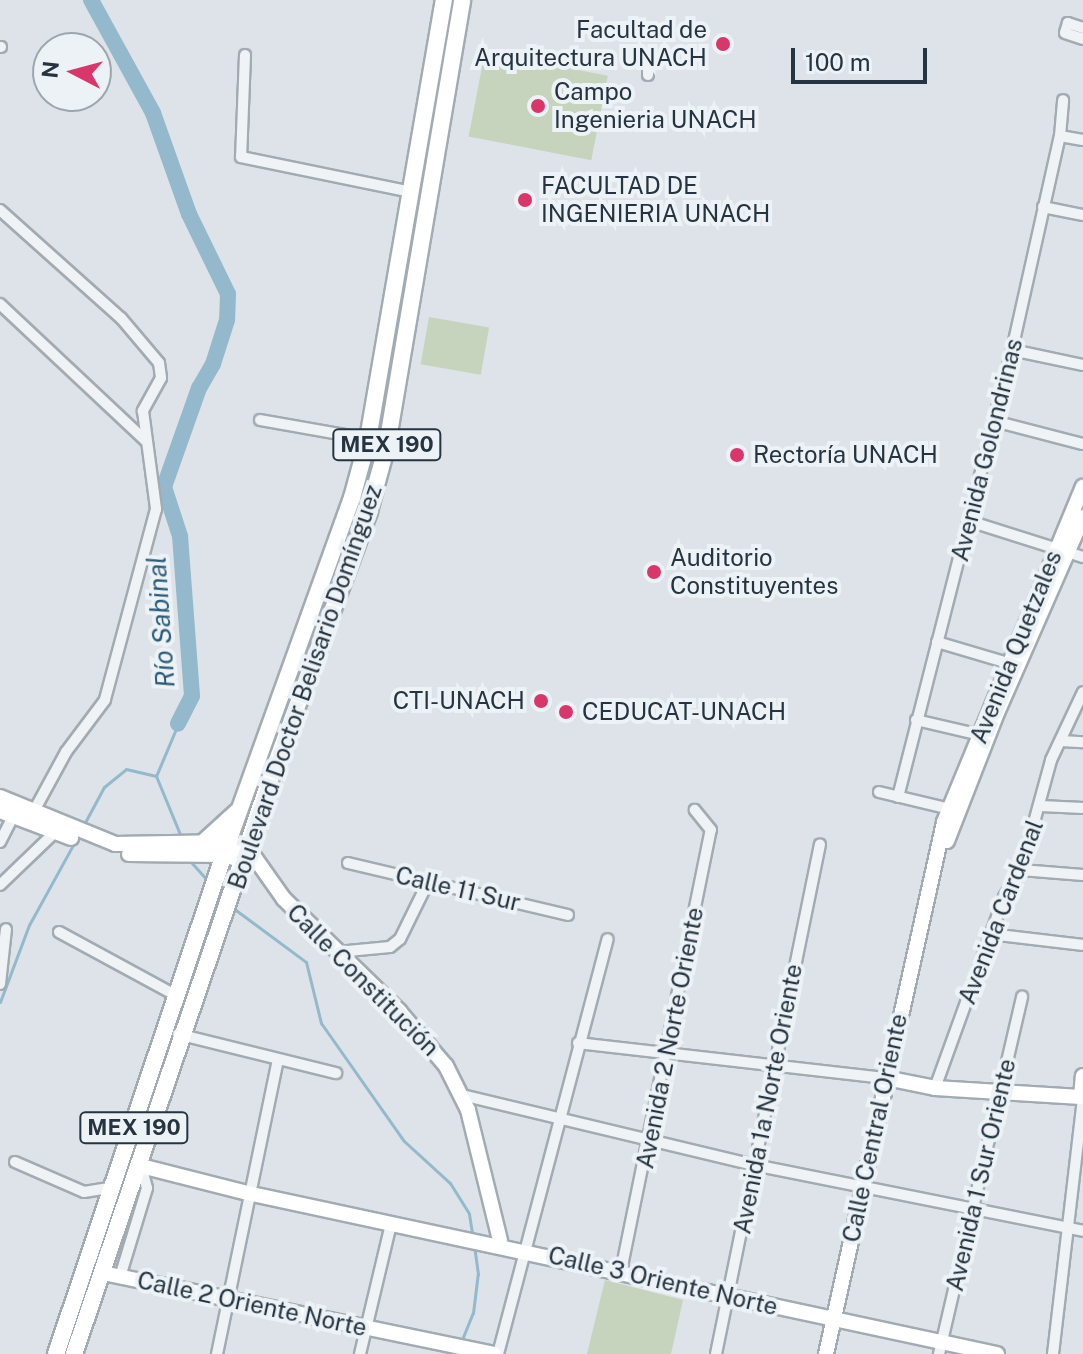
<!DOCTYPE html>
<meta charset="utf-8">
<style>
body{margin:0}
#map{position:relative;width:1083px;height:1354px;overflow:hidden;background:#dde3e8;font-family:"Public Sans",sans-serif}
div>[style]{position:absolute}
.green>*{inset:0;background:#c6d3bd;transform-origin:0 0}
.stream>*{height:3px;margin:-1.5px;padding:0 1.5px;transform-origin:1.5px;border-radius:1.5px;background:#94b9cc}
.river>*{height:16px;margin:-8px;padding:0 8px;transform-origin:8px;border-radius:8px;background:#94b9cc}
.roads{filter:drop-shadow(2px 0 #a2abb2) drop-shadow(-2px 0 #a2abb2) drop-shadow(0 2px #a2abb2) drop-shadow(0 -2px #a2abb2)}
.street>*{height:10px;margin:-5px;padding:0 5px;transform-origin:5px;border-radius:5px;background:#f0f3f6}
.secondary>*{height:14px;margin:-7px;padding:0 7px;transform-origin:7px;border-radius:7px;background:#fff}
.primary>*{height:16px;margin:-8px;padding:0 8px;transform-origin:8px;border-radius:8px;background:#fff}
.dots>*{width:22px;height:22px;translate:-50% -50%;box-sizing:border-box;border:4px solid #ecf2f6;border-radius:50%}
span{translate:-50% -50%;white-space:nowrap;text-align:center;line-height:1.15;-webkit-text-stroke:8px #ecf2f6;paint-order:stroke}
.shield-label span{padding:2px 6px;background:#ecf2f6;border:2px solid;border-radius:6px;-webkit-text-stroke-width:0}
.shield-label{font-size:22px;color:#253440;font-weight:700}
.poi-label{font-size:24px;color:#253440}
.right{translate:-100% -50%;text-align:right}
.left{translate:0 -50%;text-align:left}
.street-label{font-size:24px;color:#253440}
.water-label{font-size:26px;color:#2c5b77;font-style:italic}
.north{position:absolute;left:32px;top:32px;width:80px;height:80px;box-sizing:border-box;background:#ecf2f6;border:2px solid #9ca6ad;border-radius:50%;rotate:276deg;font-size:22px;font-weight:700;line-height:32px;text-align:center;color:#253440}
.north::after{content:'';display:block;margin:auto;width:28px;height:36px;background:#d9366b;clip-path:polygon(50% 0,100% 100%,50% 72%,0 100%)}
.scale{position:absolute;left:791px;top:48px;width:136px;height:36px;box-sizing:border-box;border:4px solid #253440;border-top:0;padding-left:10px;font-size:24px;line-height:28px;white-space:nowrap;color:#253440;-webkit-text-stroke:6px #ecf2f6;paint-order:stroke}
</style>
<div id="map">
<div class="green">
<i style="left:485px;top:52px;width:125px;height:86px;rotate:11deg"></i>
<i style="left:429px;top:317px;width:61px;height:48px;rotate:10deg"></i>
<i style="clip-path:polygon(605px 1280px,683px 1300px,671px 1354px,587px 1354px)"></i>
</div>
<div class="stream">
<i style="left:178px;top:724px;width:56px;rotate:112.9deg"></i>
<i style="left:156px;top:776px;width:68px;rotate:67.6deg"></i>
<i style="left:83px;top:826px;width:44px;rotate:-61.7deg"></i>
<i style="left:104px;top:787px;width:28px;rotate:-39deg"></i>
<i style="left:126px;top:769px;width:31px;rotate:13deg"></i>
<i style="left:190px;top:861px;width:28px;rotate:48deg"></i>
<i style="left:233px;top:908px;width:91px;rotate:36.5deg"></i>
<i style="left:306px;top:962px;width:63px;rotate:76.2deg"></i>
<i style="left:321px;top:1023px;width:144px;rotate:54.9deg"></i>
<i style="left:404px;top:1141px;width:62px;rotate:42.4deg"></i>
<i style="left:450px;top:1183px;width:36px;rotate:58deg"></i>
<i style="left:469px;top:1214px;width:24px;rotate:81deg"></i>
<i style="left:0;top:1002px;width:82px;rotate:-69.4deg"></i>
<i style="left:29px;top:925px;width:94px;rotate:-61.2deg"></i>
<i style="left:461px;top:1342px;width:31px;rotate:-68deg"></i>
<i style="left:473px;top:1313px;width:39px;rotate:-83deg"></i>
<i style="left:478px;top:1274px;width:29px;rotate:-98deg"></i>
</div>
<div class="river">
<i style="left:91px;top:0;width:129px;rotate:61.2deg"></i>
<i style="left:153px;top:113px;width:107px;rotate:70.4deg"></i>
<i style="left:189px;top:214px;width:89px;rotate:64deg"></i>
<i style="left:228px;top:294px;width:26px;rotate:92deg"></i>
<i style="left:227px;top:320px;width:46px;rotate:107.7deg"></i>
<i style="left:213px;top:364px;width:28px;rotate:120deg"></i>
<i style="left:199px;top:388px;width:105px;rotate:109.5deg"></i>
<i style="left:164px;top:487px;width:52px;rotate:71.9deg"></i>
<i style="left:180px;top:536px;width:160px;rotate:85.7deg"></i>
<i style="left:192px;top:696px;width:31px;rotate:117deg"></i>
</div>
<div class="roads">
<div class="street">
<i style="left:1083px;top:28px;width:16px;rotate:-162deg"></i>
<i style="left:1068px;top:23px;width:10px;rotate:107deg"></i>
<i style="left:1065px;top:33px;width:19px;rotate:18deg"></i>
<i style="left:0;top:47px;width:1px"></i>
<i style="left:245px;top:55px;width:102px;rotate:92.2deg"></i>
<i style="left:241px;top:157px;width:174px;rotate:11.6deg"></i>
<i style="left:648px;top:75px;width:12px;rotate:-90deg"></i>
<i style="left:1060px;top:136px;width:23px;rotate:10deg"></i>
<i style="left:1043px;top:207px;width:41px;rotate:11.3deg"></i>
<i style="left:0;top:210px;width:162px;rotate:41.8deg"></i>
<i style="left:121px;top:318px;width:59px;rotate:49.8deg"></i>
<i style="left:159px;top:363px;width:15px;rotate:82deg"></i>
<i style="left:161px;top:378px;width:38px;rotate:119deg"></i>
<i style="left:143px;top:411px;width:99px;rotate:82.4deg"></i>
<i style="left:156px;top:509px;width:198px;rotate:105deg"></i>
<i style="left:105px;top:700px;width:65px;rotate:126.9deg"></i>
<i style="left:66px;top:752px;width:67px;rotate:118.5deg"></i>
<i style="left:0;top:304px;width:199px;rotate:43.2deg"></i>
<i style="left:1012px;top:350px;width:73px;rotate:11.9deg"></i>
<i style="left:260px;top:420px;width:110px;rotate:10deg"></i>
<i style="left:994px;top:421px;width:92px;rotate:14.5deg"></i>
<i style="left:969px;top:521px;width:120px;rotate:17.5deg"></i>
<i style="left:937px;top:642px;width:74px;rotate:16.5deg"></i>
<i style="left:916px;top:720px;width:70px;rotate:13.2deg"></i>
<i style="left:1061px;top:741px;width:22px;rotate:3deg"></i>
<i style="left:879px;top:792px;width:77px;rotate:13.5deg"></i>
<i style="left:898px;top:797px;width:461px;rotate:-75.7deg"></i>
<i style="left:1012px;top:350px;width:219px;rotate:-77.4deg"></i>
<i style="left:1060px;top:136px;width:36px;rotate:-85deg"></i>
<i style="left:1041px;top:806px;width:42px;rotate:2.7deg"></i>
<i style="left:0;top:842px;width:29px;rotate:-63deg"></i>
<i style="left:348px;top:863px;width:226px;rotate:13.3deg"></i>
<i style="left:1021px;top:870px;width:62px;rotate:4.6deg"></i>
<i style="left:0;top:885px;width:76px;rotate:-43.9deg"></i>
<i style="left:59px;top:932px;width:134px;rotate:28.5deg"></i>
<i style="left:990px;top:934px;width:94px;rotate:6.7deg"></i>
<i style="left:337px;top:952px;width:53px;rotate:-5.4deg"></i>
<i style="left:390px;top:947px;width:13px;rotate:-39deg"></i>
<i style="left:400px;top:939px;width:64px;rotate:-63.8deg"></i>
<i style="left:0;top:984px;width:55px;rotate:-83.8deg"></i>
<i style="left:178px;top:1034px;width:163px;rotate:13.9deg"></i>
<i style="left:578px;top:1043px;width:310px;rotate:6.5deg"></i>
<i style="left:935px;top:1088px;width:203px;rotate:-70.1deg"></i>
<i style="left:1004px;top:897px;width:32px;rotate:-58deg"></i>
<i style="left:1021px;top:870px;width:114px;rotate:-74.7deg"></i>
<i style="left:1051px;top:760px;width:75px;rotate:-64.8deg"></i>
<i style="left:462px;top:1095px;width:300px;rotate:13.5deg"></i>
<i style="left:754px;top:1165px;width:336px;rotate:11.3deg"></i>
<i style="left:15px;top:1162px;width:75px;rotate:23.5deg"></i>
<i style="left:84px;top:1192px;width:30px;rotate:-9deg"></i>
<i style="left:621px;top:1271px;width:450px;rotate:-78.5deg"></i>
<i style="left:711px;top:830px;width:26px;rotate:-129deg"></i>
<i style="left:120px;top:1277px;width:93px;rotate:-73.1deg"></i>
<i style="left:147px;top:1188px;width:23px;rotate:-105deg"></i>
<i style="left:217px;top:1354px;width:300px;rotate:-78.3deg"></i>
<i style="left:360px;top:1354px;width:134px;rotate:-76.6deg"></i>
<i style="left:498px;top:1354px;width:429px;rotate:-75.2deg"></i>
<i style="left:716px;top:1354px;width:520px;rotate:-78.47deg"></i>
<i style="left:939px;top:1354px;width:367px;rotate:-76.9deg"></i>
<i style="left:1053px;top:1354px;width:259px;rotate:-83.3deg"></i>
</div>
<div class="secondary">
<i style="left:0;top:797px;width:124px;rotate:22.2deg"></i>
<i style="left:115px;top:844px;width:113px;rotate:-1deg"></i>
<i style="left:228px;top:842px;width:21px;rotate:17deg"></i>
<i style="left:248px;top:848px;width:62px;rotate:54.8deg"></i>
<i style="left:284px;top:899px;width:161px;rotate:44.2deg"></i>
<i style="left:399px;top:1011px;width:72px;rotate:49.5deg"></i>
<i style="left:446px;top:1066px;width:49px;rotate:63.4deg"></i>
<i style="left:468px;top:1110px;width:134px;rotate:76.2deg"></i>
<i style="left:0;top:811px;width:76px;rotate:20.8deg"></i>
<i style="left:947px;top:841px;width:137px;rotate:-68.7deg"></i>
<i style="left:997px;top:713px;width:214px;rotate:-66.3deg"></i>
<i style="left:129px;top:854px;width:95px;rotate:0.6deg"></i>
<i style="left:224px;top:855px;width:28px;rotate:17deg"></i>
<i style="left:886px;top:1078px;width:50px;rotate:11.5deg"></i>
<i style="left:935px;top:1088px;width:146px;rotate:3.5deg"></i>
<i style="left:1081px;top:1097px;width:21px;rotate:-85deg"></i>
<i style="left:141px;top:1166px;width:114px;rotate:14.2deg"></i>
<i style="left:252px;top:1194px;width:762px;rotate:12.12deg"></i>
<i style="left:103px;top:1273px;width:399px;rotate:11.7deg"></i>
<i style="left:826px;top:1354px;width:545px;rotate:-77.49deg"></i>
<i style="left:944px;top:822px;width:363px;rotate:-67.5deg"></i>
</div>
<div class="primary">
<i style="left:203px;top:843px;width:46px;rotate:-42.4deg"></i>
<i style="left:56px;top:1354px;width:540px;rotate:-71.43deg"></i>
<i style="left:228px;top:842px;width:366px;rotate:-70.2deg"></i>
<i style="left:352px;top:498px;width:61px;rotate:-74.8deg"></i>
<i style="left:368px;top:439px;width:446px;rotate:-80.2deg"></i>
<i style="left:74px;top:1354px;width:604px;rotate:-71.18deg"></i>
<i style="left:269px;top:782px;width:289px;rotate:-69.7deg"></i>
<i style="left:369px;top:511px;width:68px;rotate:-74.7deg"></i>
<i style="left:387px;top:445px;width:451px;rotate:-80.4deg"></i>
</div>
</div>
<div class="dots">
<i style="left:723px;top:44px;background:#d9366b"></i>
<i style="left:538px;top:106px;background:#d9366b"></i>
<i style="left:525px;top:200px;background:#d9366b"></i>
<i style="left:737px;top:455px;background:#d9366b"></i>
<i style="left:654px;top:572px;background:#d9366b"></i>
<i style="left:541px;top:701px;background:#d9366b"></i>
<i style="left:566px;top:712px;background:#d9366b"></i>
</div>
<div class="shield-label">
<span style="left:387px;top:445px">MEX 190</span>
<span style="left:134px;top:1128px">MEX 190</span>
</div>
<div class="poi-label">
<span class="right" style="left:707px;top:44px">Facultad de<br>Arquitectura UNACH</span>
<span class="left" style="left:554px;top:106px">Campo<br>Ingenieria UNACH</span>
<span class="left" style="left:541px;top:200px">FACULTAD DE<br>INGENIERIA UNACH</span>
<span class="left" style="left:753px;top:455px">Rectoría UNACH</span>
<span class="left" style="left:670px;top:572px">Auditorio<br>Constituyentes</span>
<span class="right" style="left:525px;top:701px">CTI-UNACH</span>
<span class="left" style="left:582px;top:712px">CEDUCAT-UNACH</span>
</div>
<div class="street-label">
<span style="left:987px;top:450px;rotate:-76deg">Avenida Golondrinas</span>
<span style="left:1016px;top:647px;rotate:-68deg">Avenida Quetzales</span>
<span style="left:305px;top:687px;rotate:-71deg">Boulevard Doctor Belisario Domínguez</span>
<span style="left:458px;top:889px;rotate:13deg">Calle 11 Sur</span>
<span style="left:1001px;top:912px;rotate:-69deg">Avenida Cardenal</span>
<span style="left:363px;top:980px;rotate:45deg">Calle Constitución</span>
<span style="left:670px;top:1038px;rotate:-79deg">Avenida 2 Norte Oriente</span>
<span style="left:768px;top:1099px;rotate:-79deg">Avenida 1a Norte Oriente</span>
<span style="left:875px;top:1128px;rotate:-78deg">Calle Central Oriente</span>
<span style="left:981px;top:1175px;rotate:-77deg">Avenida 1 Sur Oriente</span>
<span style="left:663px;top:1281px;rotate:13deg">Calle 3 Oriente Norte</span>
<span style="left:252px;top:1304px;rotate:12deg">Calle 2 Oriente Norte</span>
</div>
<div class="water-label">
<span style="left:161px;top:622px;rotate:-94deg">Río Sabinal</span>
</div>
<div class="north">N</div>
<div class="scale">100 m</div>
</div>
